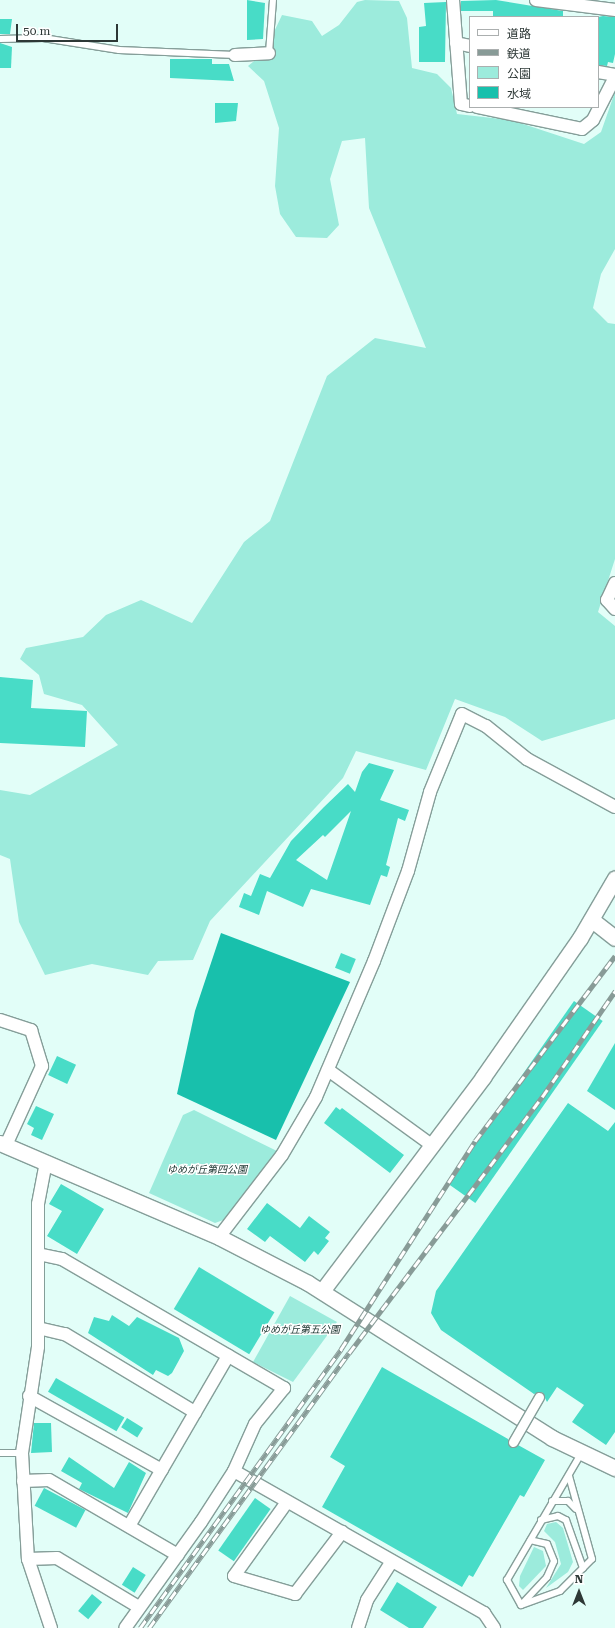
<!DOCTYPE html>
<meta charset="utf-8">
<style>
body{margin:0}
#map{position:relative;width:615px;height:1628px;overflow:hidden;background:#e2fef8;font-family:"Roboto Serif","Noto Sans JP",serif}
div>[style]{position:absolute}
.green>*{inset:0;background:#9cebdc}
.water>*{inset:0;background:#18c0ac}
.building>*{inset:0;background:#48dcc7;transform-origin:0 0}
.roads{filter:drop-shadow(1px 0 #859e99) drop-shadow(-1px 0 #859e99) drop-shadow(0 1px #859e99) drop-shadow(0 -1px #859e99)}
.service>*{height:6px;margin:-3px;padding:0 3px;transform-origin:3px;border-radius:3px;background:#fff}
.minor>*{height:12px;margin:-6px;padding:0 6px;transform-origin:6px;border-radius:6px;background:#fff}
.tertiary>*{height:15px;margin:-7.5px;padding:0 7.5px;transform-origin:7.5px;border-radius:7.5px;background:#fff}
.rail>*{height:4.5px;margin-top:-2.25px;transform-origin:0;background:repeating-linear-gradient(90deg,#fff 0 9px,#889b97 0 18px);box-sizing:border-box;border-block:1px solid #889b97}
.bridges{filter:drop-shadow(1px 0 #859e99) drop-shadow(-1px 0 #859e99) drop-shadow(0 1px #859e99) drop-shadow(0 -1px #859e99)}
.pedestrian-bridge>*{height:9px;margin:-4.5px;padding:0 4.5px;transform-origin:4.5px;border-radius:4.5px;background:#fff}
span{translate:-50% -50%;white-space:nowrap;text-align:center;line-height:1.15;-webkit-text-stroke:3px #fff;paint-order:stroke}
.park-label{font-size:10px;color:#213935;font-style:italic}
.legend{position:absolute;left:469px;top:16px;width:130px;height:92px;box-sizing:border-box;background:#fff;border:1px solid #abafaf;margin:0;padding:5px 7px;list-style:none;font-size:12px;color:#2d3836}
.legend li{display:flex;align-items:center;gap:8px;height:20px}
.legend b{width:20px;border:1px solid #abafaf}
.north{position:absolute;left:559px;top:1572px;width:40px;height:40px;-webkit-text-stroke:3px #fff;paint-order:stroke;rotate:0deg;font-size:11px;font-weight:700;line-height:16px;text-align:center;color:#2d3836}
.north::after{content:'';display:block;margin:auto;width:14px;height:18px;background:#2d3836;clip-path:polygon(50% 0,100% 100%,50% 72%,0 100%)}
.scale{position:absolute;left:16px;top:24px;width:102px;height:18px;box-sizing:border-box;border:2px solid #2d3836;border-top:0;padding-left:5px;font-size:12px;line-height:14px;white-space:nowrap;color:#2d3836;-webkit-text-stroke:3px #fff;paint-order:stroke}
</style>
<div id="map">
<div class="green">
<i style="clip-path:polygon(365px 0,399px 1px,407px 18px,412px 68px,437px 74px,451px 88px,457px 114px,511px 120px,584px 144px,601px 132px,615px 92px,615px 249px,601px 274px,593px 308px,608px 323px,615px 324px,615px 559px,598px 612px,615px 626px,615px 719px,542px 741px,505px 717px,455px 699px,426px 770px,356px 751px,343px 778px,210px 921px,193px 960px,158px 961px,148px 975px,92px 964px,45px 975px,19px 922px,10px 859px,0 855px,0 790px,30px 795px,118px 745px,82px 705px,44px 694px,39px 675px,20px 659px,26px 648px,83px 637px,106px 615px,141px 600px,192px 623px,244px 542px,270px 521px,327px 376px,375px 338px,426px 348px,369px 208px,365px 138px,342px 141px,330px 179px,339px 225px,327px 238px,296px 237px,280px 214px,275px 186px,279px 128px,264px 81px,248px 66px,264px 53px,282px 15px,312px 21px,322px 36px,339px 25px,357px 2px)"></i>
<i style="clip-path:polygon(194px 1110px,277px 1151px,226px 1219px,215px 1223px,149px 1193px,183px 1115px)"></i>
<i style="clip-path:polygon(290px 1296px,337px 1322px,293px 1382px,253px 1362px)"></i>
<i style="clip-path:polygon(556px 1522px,563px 1528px,573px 1562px,568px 1572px,546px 1588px,561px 1564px,555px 1542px,544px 1531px,547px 1524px)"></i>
<i style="clip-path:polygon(534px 1547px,543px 1551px,546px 1566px,523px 1590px,519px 1586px,520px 1576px)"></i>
</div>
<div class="water">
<i style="clip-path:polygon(221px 933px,350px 982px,276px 1140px,177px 1094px,195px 1011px)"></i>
</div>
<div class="building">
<i style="clip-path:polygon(247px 0,265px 3px,263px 39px,247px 40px)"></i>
<i style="clip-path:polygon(496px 0,563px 11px,563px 17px,501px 17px,493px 16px,493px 11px,461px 11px,461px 1px)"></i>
<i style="clip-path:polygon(446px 2px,445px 62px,419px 62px,419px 27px,426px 26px,424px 3px)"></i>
<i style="clip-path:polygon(603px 16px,615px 17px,615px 54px,613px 63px,608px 62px,607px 66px,598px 65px,598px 17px)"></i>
<i style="clip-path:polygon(0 19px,12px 19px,10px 34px,0 34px)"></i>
<i style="clip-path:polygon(0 43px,12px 47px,11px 68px,0 68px)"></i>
<i style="clip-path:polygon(170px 59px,212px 59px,212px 64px,229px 64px,234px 81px,170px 78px)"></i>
<i style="clip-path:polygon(215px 103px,238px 103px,236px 121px,215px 123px)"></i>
<i style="clip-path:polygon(0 677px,33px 680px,31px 708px,87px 711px,85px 747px,0 743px)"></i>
<i style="clip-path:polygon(evenodd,369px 763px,394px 770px,380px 800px,409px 810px,405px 821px,398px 818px,386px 865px,390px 867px,387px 877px,381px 875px,370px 905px,311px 889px,303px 907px,267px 891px,259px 915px,239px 907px,244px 893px,251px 896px,260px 874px,270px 878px,291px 841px,324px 807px,348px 784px,355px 792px,362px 772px,369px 763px,351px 811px,327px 880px,296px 860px,323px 835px,325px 837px,351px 811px)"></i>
<i style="left:341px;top:953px;width:16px;height:16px;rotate:22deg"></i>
<i style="left:574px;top:1001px;width:35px;height:222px;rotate:35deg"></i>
<i style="clip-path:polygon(615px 1043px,615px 1110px,587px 1091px)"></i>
<i style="left:57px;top:1056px;width:21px;height:21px;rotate:25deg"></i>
<i style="clip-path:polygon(568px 1103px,608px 1131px,615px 1122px,615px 1432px,606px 1445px,572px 1422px,584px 1405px,557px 1387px,547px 1402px,542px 1392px,534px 1394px,441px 1330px,431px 1313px,436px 1291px)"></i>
<i style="clip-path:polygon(36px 1106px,54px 1114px,42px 1140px,31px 1135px,34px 1128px,27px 1124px)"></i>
<i style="clip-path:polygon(336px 1107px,340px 1110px,342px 1108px,404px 1155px,390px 1173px,324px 1123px)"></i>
<i style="clip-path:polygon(61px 1184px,104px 1209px,77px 1254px,47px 1236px,62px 1211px,49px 1204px)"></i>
<i style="clip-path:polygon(267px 1203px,300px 1228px,309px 1216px,330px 1232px,325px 1238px,329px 1241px,318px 1255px,314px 1251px,305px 1262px,270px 1236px,265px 1242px,247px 1229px)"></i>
<i style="left:199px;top:1267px;width:88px;height:49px;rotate:31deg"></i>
<i style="clip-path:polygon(112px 1315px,129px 1326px,137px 1317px,179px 1338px,184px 1351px,172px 1373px,168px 1376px,156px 1370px,153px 1375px,88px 1333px,94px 1317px,109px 1321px)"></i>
<i style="clip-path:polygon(382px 1367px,508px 1439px,510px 1447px,518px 1445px,545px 1460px,524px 1497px,520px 1495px,473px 1577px,469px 1575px,462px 1587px,322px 1507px,345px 1466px,330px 1457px)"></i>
<i style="left:56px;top:1378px;width:79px;height:16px;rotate:30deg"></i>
<i style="left:127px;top:1418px;width:19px;height:11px;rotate:32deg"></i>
<i style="clip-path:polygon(34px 1423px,51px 1423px,52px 1452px,31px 1453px)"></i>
<i style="clip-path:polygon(69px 1457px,114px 1488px,129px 1462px,146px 1473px,128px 1513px,79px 1489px,82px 1483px,61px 1471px)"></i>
<i style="left:44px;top:1488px;width:47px;height:20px;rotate:28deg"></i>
<i style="left:255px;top:1498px;width:19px;height:64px;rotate:35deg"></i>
<i style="left:133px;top:1567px;width:15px;height:21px;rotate:32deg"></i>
<i style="clip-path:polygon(397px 1582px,437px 1607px,423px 1628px,409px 1628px,380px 1610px)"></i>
<i style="left:92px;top:1594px;width:13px;height:22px;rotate:39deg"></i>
</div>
<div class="roads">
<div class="service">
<i style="left:0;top:39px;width:43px;rotate:-1.3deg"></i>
<i style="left:43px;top:38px;width:77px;rotate:9deg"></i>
<i style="left:119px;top:50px;width:116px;rotate:2.5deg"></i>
<i style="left:269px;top:53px;width:53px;rotate:-85.7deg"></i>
<i style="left:0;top:1453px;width:22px"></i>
<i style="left:569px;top:1476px;width:86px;rotate:74.5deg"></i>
<i style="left:592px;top:1559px;width:45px;rotate:135deg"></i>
<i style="left:560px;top:1591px;width:41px;rotate:160.3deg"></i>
<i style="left:521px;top:1605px;width:29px;rotate:-119deg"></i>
<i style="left:507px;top:1580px;width:146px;rotate:-59.6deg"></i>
<i style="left:552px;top:1501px;width:16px"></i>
<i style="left:568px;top:1501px;width:11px;rotate:45deg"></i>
<i style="left:541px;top:1520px;width:17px;rotate:-13deg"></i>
<i style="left:558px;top:1516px;width:9px;rotate:27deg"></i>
<i style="left:566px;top:1520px;width:51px;rotate:70.5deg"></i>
<i style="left:521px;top:1605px;width:38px;rotate:-47deg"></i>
<i style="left:547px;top:1577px;width:17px;rotate:-66deg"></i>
<i style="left:554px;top:1561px;width:18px;rotate:-112deg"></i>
<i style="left:547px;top:1544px;width:17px;rotate:-167deg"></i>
</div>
<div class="minor">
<i style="left:453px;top:0;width:104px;rotate:85.6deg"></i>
<i style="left:461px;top:104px;width:9px;rotate:13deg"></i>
<i style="left:536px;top:0;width:80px;rotate:7.2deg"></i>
<i style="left:456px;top:43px;width:14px;rotate:12deg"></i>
<i style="left:235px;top:55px;width:34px;rotate:-3deg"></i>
<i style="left:598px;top:72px;width:17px;rotate:10deg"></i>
<i style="left:477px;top:107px;width:107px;rotate:11.8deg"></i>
<i style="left:582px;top:129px;width:14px;rotate:-39deg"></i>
<i style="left:593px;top:120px;width:48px;rotate:-62.9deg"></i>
<i style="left:615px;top:583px;width:19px;rotate:115deg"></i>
<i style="left:607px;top:600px;width:12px;rotate:48deg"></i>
<i style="left:0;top:1020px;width:33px;rotate:18deg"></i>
<i style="left:31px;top:1030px;width:38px;rotate:73deg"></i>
<i style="left:42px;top:1066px;width:87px;rotate:114.5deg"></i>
<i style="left:328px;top:1070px;width:130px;rotate:35.9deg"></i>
<i style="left:46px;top:1162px;width:43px;rotate:100.8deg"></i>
<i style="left:38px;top:1204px;width:143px;rotate:90deg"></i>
<i style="left:38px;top:1347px;width:107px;rotate:98.6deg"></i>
<i style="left:22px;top:1453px;width:106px;rotate:86.8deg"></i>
<i style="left:28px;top:1559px;width:73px;rotate:71.6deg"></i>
<i style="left:219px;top:1237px;width:103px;rotate:-52.5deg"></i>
<i style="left:282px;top:1155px;width:67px;rotate:-59.6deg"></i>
<i style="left:316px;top:1097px;width:148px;rotate:-66.9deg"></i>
<i style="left:374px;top:961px;width:96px;rotate:-69.3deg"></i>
<i style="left:408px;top:871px;width:82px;rotate:-74.4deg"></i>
<i style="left:430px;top:792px;width:84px;rotate:-67.7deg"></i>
<i style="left:462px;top:714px;width:27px;rotate:27deg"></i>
<i style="left:486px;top:726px;width:53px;rotate:38.8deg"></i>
<i style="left:527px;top:759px;width:100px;rotate:28.6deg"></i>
<i style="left:38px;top:1254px;width:25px;rotate:12deg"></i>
<i style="left:62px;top:1259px;width:257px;rotate:30.2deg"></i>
<i style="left:284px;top:1388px;width:46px;rotate:128.9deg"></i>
<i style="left:255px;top:1424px;width:51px;rotate:114.1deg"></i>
<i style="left:234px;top:1471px;width:61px;rotate:122.9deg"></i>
<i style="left:201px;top:1522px;width:130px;rotate:125.6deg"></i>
<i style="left:38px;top:1328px;width:28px;rotate:13deg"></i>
<i style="left:65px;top:1334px;width:152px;rotate:31deg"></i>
<i style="left:29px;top:1396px;width:152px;rotate:29.1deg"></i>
<i style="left:234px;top:1471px;width:288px;rotate:29.6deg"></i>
<i style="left:484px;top:1613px;width:18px;rotate:56deg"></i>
<i style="left:23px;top:1481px;width:26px;rotate:-2deg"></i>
<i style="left:49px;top:1480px;width:149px;rotate:30.2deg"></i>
<i style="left:287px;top:1502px;width:91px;rotate:125.6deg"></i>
<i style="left:234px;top:1576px;width:64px;rotate:16.4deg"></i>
<i style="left:295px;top:1594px;width:78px;rotate:-52.8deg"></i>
<i style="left:129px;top:1526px;width:197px;rotate:-59.8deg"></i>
<i style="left:28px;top:1559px;width:29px;rotate:-2deg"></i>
<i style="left:57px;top:1558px;width:96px;rotate:30.9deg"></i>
<i style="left:358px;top:1628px;width:29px;rotate:-72deg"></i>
<i style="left:367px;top:1600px;width:46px;rotate:-57.3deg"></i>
</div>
<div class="tertiary">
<i style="left:592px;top:920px;width:29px;rotate:38deg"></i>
<i style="left:0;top:1143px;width:238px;rotate:23.2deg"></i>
<i style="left:219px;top:1237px;width:100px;rotate:27.3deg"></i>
<i style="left:308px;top:1283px;width:289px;rotate:32.4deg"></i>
<i style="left:552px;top:1438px;width:70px;rotate:25.5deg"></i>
<i style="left:322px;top:1291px;width:268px;rotate:-53deg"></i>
<i style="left:483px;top:1077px;width:169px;rotate:-55.1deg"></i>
<i style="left:580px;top:938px;width:69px;rotate:-59.7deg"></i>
</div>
</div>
<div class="rail">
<i style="left:140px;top:1628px;width:344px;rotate:-54.2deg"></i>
<i style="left:341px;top:1349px;width:247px;rotate:-57.2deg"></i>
<i style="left:475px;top:1141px;width:232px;rotate:-52.9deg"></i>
<i style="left:149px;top:1628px;width:340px;rotate:-54deg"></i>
<i style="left:349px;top:1353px;width:321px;rotate:-53deg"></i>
<i style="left:542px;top:1097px;width:129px;rotate:-55.4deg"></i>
</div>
<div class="bridges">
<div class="pedestrian-bridge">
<i style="left:513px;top:1442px;width:52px;rotate:-60deg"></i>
</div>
</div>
<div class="park-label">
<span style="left:207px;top:1170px">ゆめが丘第四公園</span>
<span style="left:300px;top:1330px">ゆめが丘第五公園</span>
</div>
<ul class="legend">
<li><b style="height:5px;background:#fff"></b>道路</li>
<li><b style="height:5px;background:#889b97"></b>鉄道</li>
<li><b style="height:11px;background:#9cebdc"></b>公園</li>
<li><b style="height:11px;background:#18c0ac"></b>水域</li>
</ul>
<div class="north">N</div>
<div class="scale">50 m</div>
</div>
